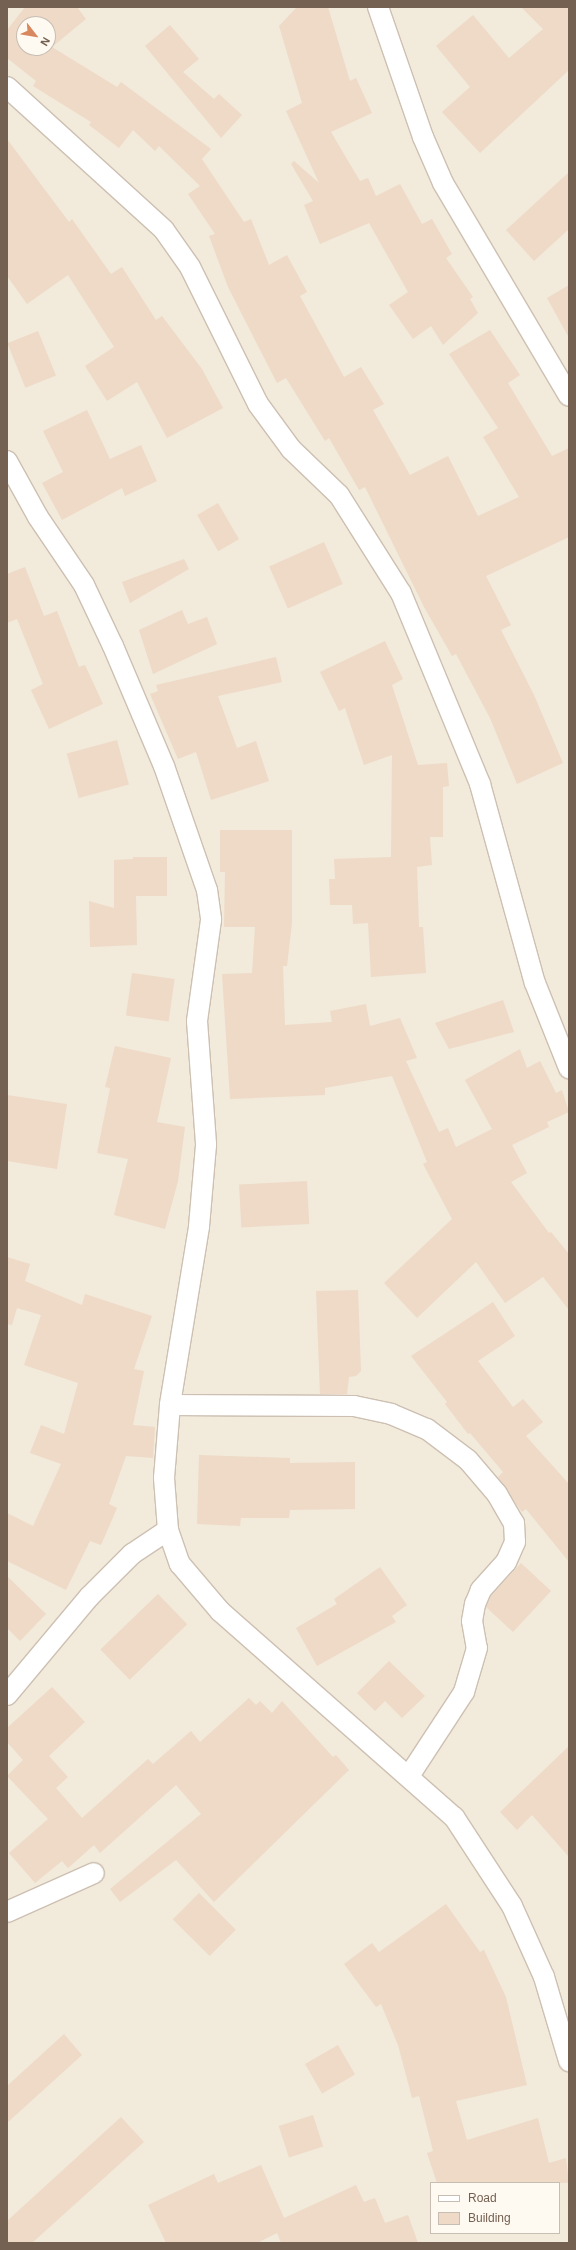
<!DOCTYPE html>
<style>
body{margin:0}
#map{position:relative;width:576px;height:2250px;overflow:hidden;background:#fbf7ec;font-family:Helvetica,sans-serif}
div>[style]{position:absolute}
.residential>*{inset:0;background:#f2eadb}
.building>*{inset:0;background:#eedac6;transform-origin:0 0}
.roads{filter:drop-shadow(1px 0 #cdc0b2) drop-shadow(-1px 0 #cdc0b2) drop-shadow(0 1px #cdc0b2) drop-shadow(0 -1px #cdc0b2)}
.minor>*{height:20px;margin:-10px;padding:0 10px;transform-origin:10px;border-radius:10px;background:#fff}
span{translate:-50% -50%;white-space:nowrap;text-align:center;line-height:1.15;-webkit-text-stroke:3px #fefaf2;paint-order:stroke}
.frame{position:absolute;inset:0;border:8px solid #756151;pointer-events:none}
.legend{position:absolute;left:430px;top:2182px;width:130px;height:52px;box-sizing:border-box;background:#fefaf2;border:1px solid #c7bdb2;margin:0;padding:5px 7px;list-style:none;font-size:12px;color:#756151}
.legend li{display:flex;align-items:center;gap:8px;height:20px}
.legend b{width:20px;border:1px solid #c7bdb2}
.north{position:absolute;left:16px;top:16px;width:40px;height:40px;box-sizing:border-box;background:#fefaf2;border:1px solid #c7bdb2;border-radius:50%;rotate:121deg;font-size:11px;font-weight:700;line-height:16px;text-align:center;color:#756151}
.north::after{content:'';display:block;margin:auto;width:14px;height:18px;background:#d8875e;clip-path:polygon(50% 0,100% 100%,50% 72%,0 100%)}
</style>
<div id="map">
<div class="residential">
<i style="clip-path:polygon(evenodd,7px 7px,569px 7px,569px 2243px,7px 2243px,7px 7px,24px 24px,48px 24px,48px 48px,24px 48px,24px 24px,7px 7px,431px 2183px,559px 2183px,559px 2233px,431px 2233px,431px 2183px)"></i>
</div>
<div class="building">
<i style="clip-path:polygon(evenodd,25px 7px,77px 7px,86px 19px,52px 47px,117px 87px,121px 82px,211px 149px,202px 159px,244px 222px,251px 219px,269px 265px,287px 255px,307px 292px,300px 296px,344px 377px,361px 367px,384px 404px,373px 410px,410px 475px,448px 456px,478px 516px,519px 497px,483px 437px,498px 428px,449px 354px,490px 330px,520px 375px,508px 383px,552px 456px,569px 448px,569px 537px,486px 576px,511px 625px,501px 630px,534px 695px,563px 763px,517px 784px,490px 718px,456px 654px,452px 656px,424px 607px,365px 487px,359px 490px,329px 438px,325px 441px,286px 378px,277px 383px,259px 348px,228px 287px,209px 236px,215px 234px,188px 194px,200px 186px,159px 146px,155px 151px,133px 130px,119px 148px,89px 125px,91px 122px,33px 86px,36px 81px,7px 58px,7px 30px,25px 7px,24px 24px,48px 24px,48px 48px,24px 48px,24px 24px)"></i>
<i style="clip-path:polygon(297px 7px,328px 7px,350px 81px,356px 78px,372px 113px,331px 132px,360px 181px,368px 178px,376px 196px,400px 184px,422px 224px,432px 219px,452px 254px,446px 258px,473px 297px,470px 299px,478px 313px,443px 345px,431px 326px,413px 339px,389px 305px,408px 292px,369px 223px,320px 244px,304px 205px,313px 201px,291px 164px,294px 161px,319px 183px,286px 111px,302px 103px,279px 26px)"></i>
<i style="clip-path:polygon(521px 7px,569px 7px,569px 70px,480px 153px,442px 112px,470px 87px,436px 46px,473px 15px,509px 58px,543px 29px)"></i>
<i style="clip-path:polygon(170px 25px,199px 59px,183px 72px,214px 99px,219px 94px,242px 115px,221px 138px,145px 46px)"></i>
<i style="clip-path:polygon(7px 139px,69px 222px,72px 219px,111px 274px,122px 267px,156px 320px,162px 316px,202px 369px,223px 408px,167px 438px,137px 382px,107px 401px,85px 366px,114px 347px,68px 275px,27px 304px,7px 276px)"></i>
<i style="clip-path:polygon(569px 172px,569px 229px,534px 261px,506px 230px)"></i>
<i style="clip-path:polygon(569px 285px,569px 338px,547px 298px)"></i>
<i style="left:38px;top:331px;width:48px;height:33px;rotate:68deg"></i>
<i style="clip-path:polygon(87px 410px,110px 459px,141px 445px,157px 481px,125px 496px,122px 488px,62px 520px,42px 483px,63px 472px,43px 431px)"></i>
<i style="left:218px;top:503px;width:42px;height:24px;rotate:60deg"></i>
<i style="left:324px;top:542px;width:46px;height:60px;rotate:66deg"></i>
<i style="clip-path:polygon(184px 559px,189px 569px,130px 603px,122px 582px)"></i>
<i style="clip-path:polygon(25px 567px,44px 616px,57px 611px,79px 667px,85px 665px,103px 704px,49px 729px,31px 690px,43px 684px,17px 619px,7px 623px,7px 574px)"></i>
<i style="clip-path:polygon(182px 610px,188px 624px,207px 617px,217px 644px,153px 674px,139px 630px)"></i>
<i style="clip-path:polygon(385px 641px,403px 679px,392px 685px,418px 765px,447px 763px,449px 786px,443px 787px,443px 837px,430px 837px,432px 865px,417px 867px,419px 927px,423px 927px,426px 973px,371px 977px,368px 923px,353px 924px,352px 905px,330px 905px,329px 879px,335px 879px,334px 859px,391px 857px,392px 755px,364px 765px,345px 708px,339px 711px,320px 672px)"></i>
<i style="clip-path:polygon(276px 657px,282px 682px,218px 696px,237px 748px,256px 741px,269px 781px,211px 800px,196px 752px,178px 759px,150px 694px,158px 691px,156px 685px)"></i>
<i style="left:117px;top:740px;width:46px;height:52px;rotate:75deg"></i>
<i style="clip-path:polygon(220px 830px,292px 830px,292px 923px,287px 966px,283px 966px,285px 1025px,332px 1022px,330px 1011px,366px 1004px,370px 1026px,400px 1018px,417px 1058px,406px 1061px,439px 1132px,448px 1128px,456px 1147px,492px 1129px,465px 1080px,520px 1049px,527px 1068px,540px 1061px,556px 1093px,562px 1090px,569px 1112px,547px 1122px,549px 1127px,512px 1145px,527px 1173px,511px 1182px,549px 1233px,551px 1232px,569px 1254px,569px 1310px,543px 1277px,505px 1303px,476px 1262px,417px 1318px,384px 1283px,452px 1219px,423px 1164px,427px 1162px,392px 1076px,325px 1088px,325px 1095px,230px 1099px,222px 974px,252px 973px,255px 927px,224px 927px,225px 872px,220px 872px)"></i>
<i style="clip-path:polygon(133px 857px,167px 857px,167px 896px,136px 896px,137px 945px,90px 947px,89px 901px,114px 908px,114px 860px,133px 859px)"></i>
<i style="left:132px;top:973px;width:43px;height:43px;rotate:8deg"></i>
<i style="clip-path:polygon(503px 1000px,514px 1032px,449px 1049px,435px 1023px)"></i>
<i style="clip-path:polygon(115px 1046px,171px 1058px,157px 1122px,185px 1127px,178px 1181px,165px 1229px,114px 1215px,128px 1159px,97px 1153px,110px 1088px,105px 1087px)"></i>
<i style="clip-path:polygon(7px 1095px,67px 1104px,57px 1169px,7px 1161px)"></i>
<i style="left:307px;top:1181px;width:43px;height:68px;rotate:87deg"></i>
<i style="clip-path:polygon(7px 1257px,30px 1264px,25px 1281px,82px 1305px,85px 1294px,152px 1316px,134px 1369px,144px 1371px,133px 1425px,155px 1427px,153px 1458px,126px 1456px,109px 1504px,117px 1508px,101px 1545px,90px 1541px,66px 1590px,7px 1561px,7px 1513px,33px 1526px,61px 1464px,30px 1453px,41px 1425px,64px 1434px,78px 1383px,24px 1365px,41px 1315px,17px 1308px,12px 1325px,7px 1324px)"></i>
<i style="clip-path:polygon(358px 1290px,361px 1371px,356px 1376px,349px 1377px,347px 1394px,320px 1394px,316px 1291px)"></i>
<i style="clip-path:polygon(493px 1302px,515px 1336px,478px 1361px,513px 1407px,523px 1399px,543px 1422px,526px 1436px,569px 1484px,569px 1562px,526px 1509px,522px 1512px,519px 1508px,498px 1477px,503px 1472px,470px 1433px,468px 1434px,445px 1404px,447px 1402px,411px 1356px)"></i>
<i style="clip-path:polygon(199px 1455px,290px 1458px,290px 1463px,355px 1462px,355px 1509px,290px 1510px,289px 1518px,241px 1518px,240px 1526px,197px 1524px)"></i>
<i style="clip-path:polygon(521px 1563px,551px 1591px,513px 1632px,486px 1607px,491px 1596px)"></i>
<i style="clip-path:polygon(380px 1567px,407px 1605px,392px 1616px,396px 1622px,317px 1666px,296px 1628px,337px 1604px,334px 1599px)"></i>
<i style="clip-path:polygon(7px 1576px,46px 1614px,20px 1641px,7px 1628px)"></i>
<i style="left:158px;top:1594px;width:42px;height:80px;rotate:46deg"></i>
<i style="clip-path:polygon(389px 1661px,425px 1696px,402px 1718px,385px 1701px,375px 1711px,357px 1693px)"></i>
<i style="clip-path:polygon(52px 1687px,85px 1722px,49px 1756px,68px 1777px,56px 1788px,82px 1818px,148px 1759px,153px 1764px,191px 1731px,200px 1742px,249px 1698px,256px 1705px,260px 1701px,272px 1713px,282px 1701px,333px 1757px,336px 1755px,349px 1770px,214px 1902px,176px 1860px,120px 1902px,110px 1889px,201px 1814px,176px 1785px,100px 1853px,94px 1845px,68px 1868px,62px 1861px,35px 1883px,9px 1853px,48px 1819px,7px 1776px,23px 1760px,7px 1742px,7px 1728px)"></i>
<i style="clip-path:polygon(569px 1746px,569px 1857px,532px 1815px,517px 1830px,500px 1812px)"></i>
<i style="left:199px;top:1893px;width:52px;height:37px;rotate:45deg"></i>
<i style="clip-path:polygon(446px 1904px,480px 1952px,484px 1950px,506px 1997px,527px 2085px,456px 2101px,467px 2140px,538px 2118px,549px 2163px,566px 2158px,569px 2183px,437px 2183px,427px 2153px,433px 2151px,419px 2096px,412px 2098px,398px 2045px,381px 2004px,376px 2007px,344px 1964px,372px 1943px,379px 1952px)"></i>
<i style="clip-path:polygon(64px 2034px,82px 2055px,7px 2123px,7px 2086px)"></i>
<i style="left:338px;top:2045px;width:34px;height:38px;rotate:60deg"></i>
<i style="left:313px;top:2115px;width:33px;height:36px;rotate:72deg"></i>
<i style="clip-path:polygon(121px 2117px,144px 2142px,32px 2243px,7px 2243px,7px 2221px)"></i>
<i style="clip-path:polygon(261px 2165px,284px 2218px,356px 2185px,364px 2202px,375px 2198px,385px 2223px,408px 2215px,418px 2243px,281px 2243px,277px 2233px,257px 2243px,166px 2243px,148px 2205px,214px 2174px,218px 2183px)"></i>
</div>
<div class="roads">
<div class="minor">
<i style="left:378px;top:7px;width:138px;rotate:70.9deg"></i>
<i style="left:423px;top:137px;width:50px;rotate:66.5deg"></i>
<i style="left:443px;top:183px;width:247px;rotate:59.4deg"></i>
<i style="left:7px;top:87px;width:212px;rotate:42.3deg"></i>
<i style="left:164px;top:230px;width:45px;rotate:54.9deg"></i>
<i style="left:190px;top:267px;width:153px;rotate:63.6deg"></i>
<i style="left:258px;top:404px;width:56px;rotate:53.7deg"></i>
<i style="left:291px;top:449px;width:66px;rotate:43.8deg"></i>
<i style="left:339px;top:495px;width:116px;rotate:57.7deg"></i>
<i style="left:401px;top:593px;width:207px;rotate:67.5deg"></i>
<i style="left:480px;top:784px;width:206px;rotate:74.6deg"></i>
<i style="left:535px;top:983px;width:92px;rotate:68.2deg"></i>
<i style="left:7px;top:461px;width:64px;rotate:61deg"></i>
<i style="left:38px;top:517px;width:82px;rotate:55.9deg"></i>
<i style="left:84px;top:585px;width:68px;rotate:64.6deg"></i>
<i style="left:113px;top:646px;width:130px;rotate:67deg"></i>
<i style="left:164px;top:766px;width:131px;rotate:70.9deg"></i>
<i style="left:207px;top:890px;width:30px;rotate:82deg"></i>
<i style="left:211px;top:920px;width:102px;rotate:97.9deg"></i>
<i style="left:197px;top:1021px;width:124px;rotate:85.8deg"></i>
<i style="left:206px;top:1145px;width:82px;rotate:94.9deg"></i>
<i style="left:199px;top:1227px;width:180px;rotate:99.3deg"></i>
<i style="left:170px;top:1405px;width:73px;rotate:94.7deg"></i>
<i style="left:164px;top:1478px;width:52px;rotate:85.6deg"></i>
<i style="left:168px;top:1530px;width:36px;rotate:71deg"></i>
<i style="left:180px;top:1564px;width:62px;rotate:49.6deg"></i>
<i style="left:220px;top:1611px;width:312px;rotate:41.4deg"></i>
<i style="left:454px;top:1817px;width:106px;rotate:56.9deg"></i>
<i style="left:512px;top:1906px;width:78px;rotate:65.7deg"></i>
<i style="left:544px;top:1977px;width:88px;rotate:73.4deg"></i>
<i style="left:170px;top:1405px;width:184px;rotate:0.3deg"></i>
<i style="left:354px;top:1406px;width:38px;rotate:12deg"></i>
<i style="left:391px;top:1414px;width:39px;rotate:23deg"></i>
<i style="left:427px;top:1429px;width:51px;rotate:37.1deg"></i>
<i style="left:468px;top:1460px;width:45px;rotate:49.5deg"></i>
<i style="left:497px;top:1494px;width:34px;rotate:60deg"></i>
<i style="left:514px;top:1523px;width:19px;rotate:87deg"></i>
<i style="left:515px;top:1542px;width:22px;rotate:114deg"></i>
<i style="left:506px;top:1562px;width:38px;rotate:132deg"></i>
<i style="left:481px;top:1590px;width:15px;rotate:113deg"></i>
<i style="left:475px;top:1604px;width:17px;rotate:100deg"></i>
<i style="left:472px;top:1621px;width:27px;rotate:80deg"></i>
<i style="left:477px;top:1648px;width:46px;rotate:106.5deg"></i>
<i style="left:464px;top:1692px;width:100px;rotate:123.2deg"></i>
<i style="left:7px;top:1695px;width:128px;rotate:-50.1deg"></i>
<i style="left:89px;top:1597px;width:61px;rotate:-45deg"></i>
<i style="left:132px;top:1554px;width:43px;rotate:-33.7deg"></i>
<i style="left:7px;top:1912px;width:95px;rotate:-24.1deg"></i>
</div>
</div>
<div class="frame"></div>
<ul class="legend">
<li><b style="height:5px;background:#fff"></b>Road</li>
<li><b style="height:11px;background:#eedac6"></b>Building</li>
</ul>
<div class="north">N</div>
</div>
